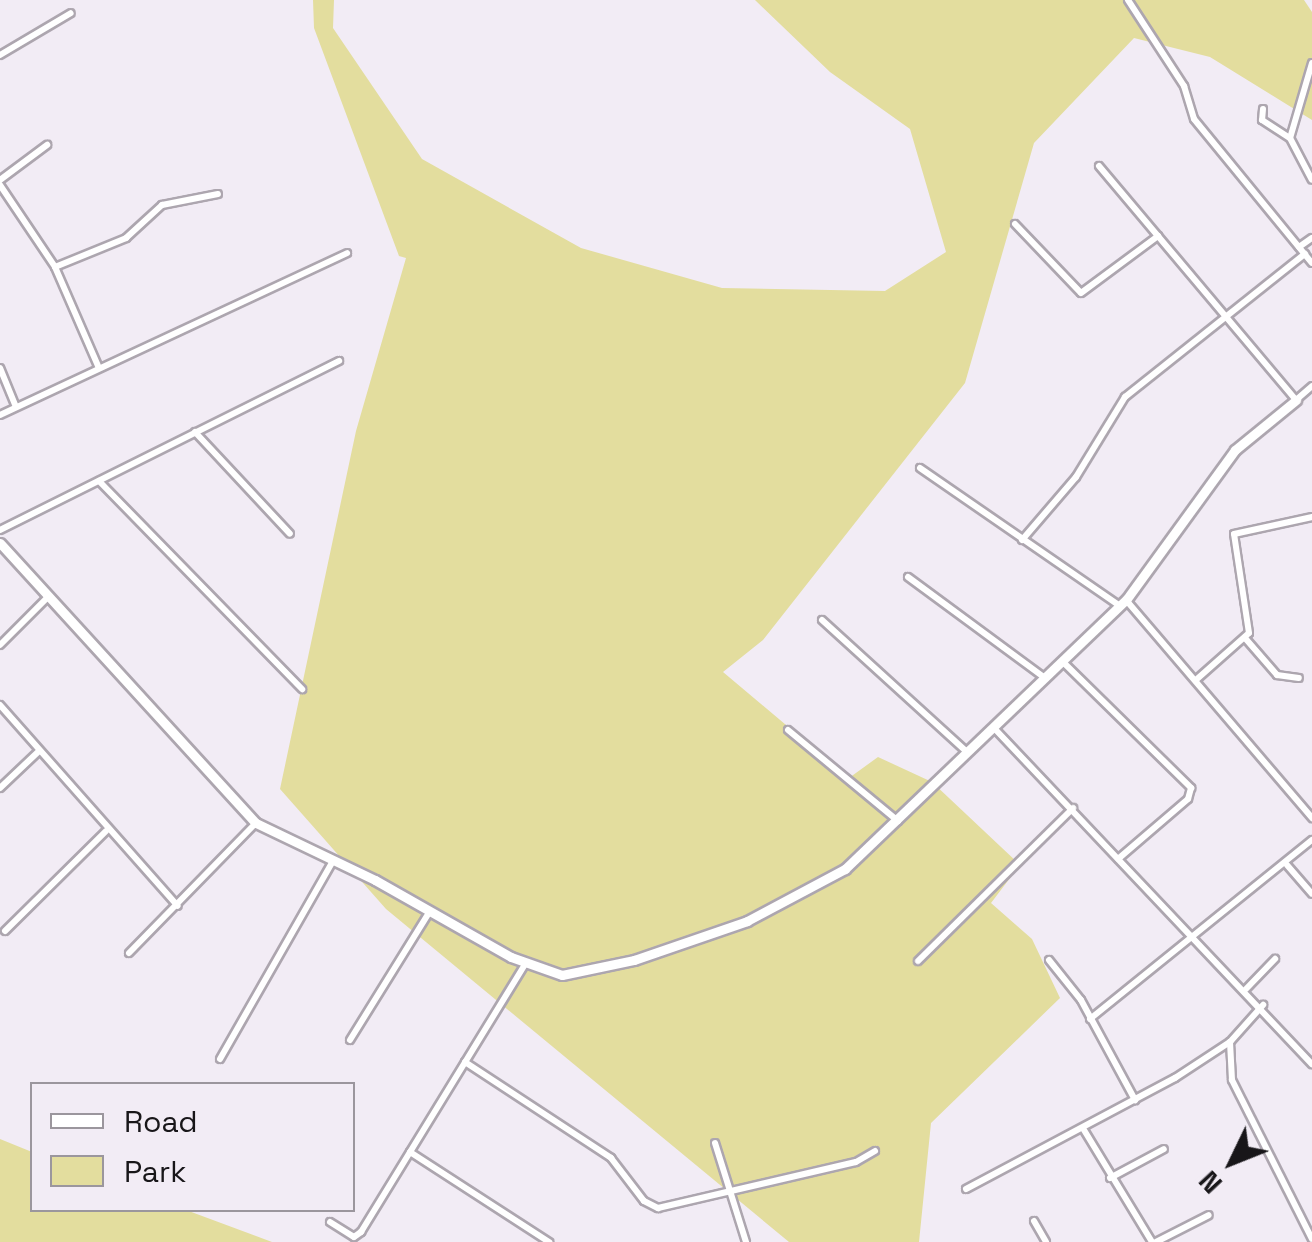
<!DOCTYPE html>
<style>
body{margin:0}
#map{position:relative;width:1312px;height:1242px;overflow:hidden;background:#f2ecf5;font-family:"Space Grotesk",sans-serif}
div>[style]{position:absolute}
.green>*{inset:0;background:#e3dd9e}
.roads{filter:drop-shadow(2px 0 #ada6af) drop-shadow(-2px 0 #ada6af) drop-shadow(0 2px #ada6af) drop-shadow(0 -2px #ada6af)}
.street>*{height:6px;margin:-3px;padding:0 3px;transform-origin:3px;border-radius:3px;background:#fff}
.secondary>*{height:9px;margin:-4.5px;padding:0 4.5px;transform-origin:4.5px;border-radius:4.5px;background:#fff}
span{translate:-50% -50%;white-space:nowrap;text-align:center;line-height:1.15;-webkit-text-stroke:8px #f2ecf5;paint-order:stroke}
.legend{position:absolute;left:30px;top:1082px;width:325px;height:130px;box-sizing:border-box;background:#f2ecf5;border:2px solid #9b969d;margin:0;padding:12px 18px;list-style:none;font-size:30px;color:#181619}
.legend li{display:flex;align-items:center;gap:20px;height:50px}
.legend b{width:50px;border:2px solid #9b969d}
.north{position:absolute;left:1182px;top:1112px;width:100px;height:100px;-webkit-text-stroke:8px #f2ecf5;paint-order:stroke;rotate:227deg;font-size:28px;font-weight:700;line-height:40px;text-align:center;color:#181619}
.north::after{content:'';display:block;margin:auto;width:35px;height:45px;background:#181619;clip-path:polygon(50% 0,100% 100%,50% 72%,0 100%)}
</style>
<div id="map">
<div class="green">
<i style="clip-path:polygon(313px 0,334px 0,333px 28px,422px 159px,581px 248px,722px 288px,885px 291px,946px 252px,910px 129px,830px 72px,755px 0,1304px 0,1312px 12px,1312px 120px,1210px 57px,1134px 38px,1034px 143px,965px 383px,763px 640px,723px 672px,849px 778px,878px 757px,932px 782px,1020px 865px,991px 903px,1032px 939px,1060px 998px,931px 1123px,919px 1242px,789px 1242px,386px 909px,280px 789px,356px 431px,406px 258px,399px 256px,314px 28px)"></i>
<i style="clip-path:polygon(0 1139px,32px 1152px,32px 1210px,186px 1210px,272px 1242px,0 1242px)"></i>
</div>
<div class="roads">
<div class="street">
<i style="left:1128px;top:0;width:103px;rotate:56.9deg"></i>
<i style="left:1184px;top:86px;width:34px;rotate:73deg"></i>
<i style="left:1194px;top:119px;width:186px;rotate:50.7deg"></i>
<i style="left:0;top:55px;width:82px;rotate:-30.6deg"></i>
<i style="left:1312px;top:63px;width:78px;rotate:106.3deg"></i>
<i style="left:1290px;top:138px;width:47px;rotate:62.4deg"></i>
<i style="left:1263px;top:109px;width:11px;rotate:95deg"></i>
<i style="left:1262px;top:120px;width:33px;rotate:33deg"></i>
<i style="left:1099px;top:166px;width:306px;rotate:49.9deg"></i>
<i style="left:1296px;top:400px;width:21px;rotate:-41deg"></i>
<i style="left:0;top:180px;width:59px;rotate:-36.7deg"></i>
<i style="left:0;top:185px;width:99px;rotate:56.1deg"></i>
<i style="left:55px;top:267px;width:108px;rotate:66.5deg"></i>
<i style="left:1015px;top:224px;width:95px;rotate:46.3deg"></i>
<i style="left:1081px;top:293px;width:96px;rotate:-36.5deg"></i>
<i style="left:1299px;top:247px;width:16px;rotate:-35deg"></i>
<i style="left:55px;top:267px;width:77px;rotate:-22.2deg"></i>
<i style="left:126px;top:238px;width:49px;rotate:-42.5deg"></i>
<i style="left:162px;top:205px;width:57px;rotate:-11.1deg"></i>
<i style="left:0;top:368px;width:42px;rotate:67.7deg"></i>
<i style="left:0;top:415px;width:383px;rotate:-25deg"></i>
<i style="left:195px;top:432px;width:139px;rotate:47deg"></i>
<i style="left:920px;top:468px;width:243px;rotate:34.6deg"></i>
<i style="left:99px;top:481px;width:291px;rotate:45.7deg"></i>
<i style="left:0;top:530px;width:379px;rotate:-26.5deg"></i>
<i style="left:1022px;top:540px;width:83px;rotate:-49.4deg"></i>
<i style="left:1076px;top:477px;width:94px;rotate:-58.5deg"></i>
<i style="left:1125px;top:397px;width:230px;rotate:-38.5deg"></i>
<i style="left:908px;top:577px;width:170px;rotate:36.4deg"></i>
<i style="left:1126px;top:600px;width:287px;rotate:49.5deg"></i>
<i style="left:822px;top:620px;width:196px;rotate:42.3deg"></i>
<i style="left:1245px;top:638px;width:49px;rotate:49.1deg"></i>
<i style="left:1277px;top:675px;width:22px;rotate:8deg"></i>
<i style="left:0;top:645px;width:69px;rotate:-45deg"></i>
<i style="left:1063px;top:662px;width:180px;rotate:44.5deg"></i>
<i style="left:1191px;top:788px;width:11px;rotate:105deg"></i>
<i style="left:1188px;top:799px;width:92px;rotate:139.4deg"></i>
<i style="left:1197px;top:679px;width:69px;rotate:-41.5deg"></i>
<i style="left:1249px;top:633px;width:100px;rotate:-98.6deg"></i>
<i style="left:1234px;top:534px;width:80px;rotate:-12.3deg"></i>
<i style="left:0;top:705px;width:268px;rotate:48.5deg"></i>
<i style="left:994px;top:728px;width:463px;rotate:46.6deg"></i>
<i style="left:788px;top:730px;width:143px;rotate:39.6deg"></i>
<i style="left:0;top:788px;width:52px;rotate:-43.5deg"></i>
<i style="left:1287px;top:865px;width:38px;rotate:49deg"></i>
<i style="left:5px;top:931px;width:142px;rotate:-44.7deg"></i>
<i style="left:129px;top:953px;width:182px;rotate:-45.7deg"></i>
<i style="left:1049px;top:960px;width:51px;rotate:51.3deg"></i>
<i style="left:1081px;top:1000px;width:114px;rotate:61.6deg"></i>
<i style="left:918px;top:961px;width:218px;rotate:-44.6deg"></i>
<i style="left:1246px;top:989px;width:42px;rotate:-46deg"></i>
<i style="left:1090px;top:1019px;width:285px;rotate:-38.9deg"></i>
<i style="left:350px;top:1040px;width:152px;rotate:-58.2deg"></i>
<i style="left:1230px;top:1042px;width:38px;rotate:87deg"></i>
<i style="left:1232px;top:1080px;width:178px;rotate:63.3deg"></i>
<i style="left:220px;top:1059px;width:228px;rotate:-60.3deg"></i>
<i style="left:465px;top:1062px;width:175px;rotate:33.3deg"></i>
<i style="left:611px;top:1158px;width:54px;rotate:52.5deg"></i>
<i style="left:644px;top:1201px;width:16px;rotate:27deg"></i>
<i style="left:658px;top:1208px;width:203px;rotate:-13.1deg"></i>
<i style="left:856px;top:1162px;width:22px;rotate:-30deg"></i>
<i style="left:1084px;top:1130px;width:131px;rotate:58.7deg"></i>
<i style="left:715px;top:1143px;width:104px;rotate:72.6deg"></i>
<i style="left:410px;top:1152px;width:166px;rotate:32.9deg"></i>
<i style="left:1110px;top:1178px;width:61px;rotate:-28.2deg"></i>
<i style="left:966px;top:1189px;width:237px;rotate:-28deg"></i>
<i style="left:1175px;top:1078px;width:66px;rotate:-33.2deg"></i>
<i style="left:1230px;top:1042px;width:50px;rotate:-48.3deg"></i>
<i style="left:1034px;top:1221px;width:24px;rotate:60deg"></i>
<i style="left:330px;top:1222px;width:28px;rotate:32deg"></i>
<i style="left:354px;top:1237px;width:9px;rotate:-36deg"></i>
<i style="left:361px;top:1232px;width:314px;rotate:-58.5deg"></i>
<i style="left:1156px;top:1242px;width:59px;rotate:-27deg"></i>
</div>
<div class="secondary">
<i style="left:0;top:543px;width:379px;rotate:47.6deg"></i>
<i style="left:256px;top:823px;width:132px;rotate:25.6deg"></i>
<i style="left:375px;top:880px;width:156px;rotate:29.5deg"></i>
<i style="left:511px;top:957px;width:54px;rotate:19.4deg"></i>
<i style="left:562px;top:975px;width:74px;rotate:-11.8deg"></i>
<i style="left:634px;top:960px;width:120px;rotate:-19deg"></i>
<i style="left:747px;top:921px;width:111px;rotate:-28deg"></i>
<i style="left:845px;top:869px;width:389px;rotate:-43.8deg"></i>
<i style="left:1126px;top:600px;width:185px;rotate:-54deg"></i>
<i style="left:1235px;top:450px;width:79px;rotate:-39.3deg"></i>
</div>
</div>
<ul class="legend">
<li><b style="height:12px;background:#fff"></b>Road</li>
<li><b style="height:28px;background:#e3dd9e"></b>Park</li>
</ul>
<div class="north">N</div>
</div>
